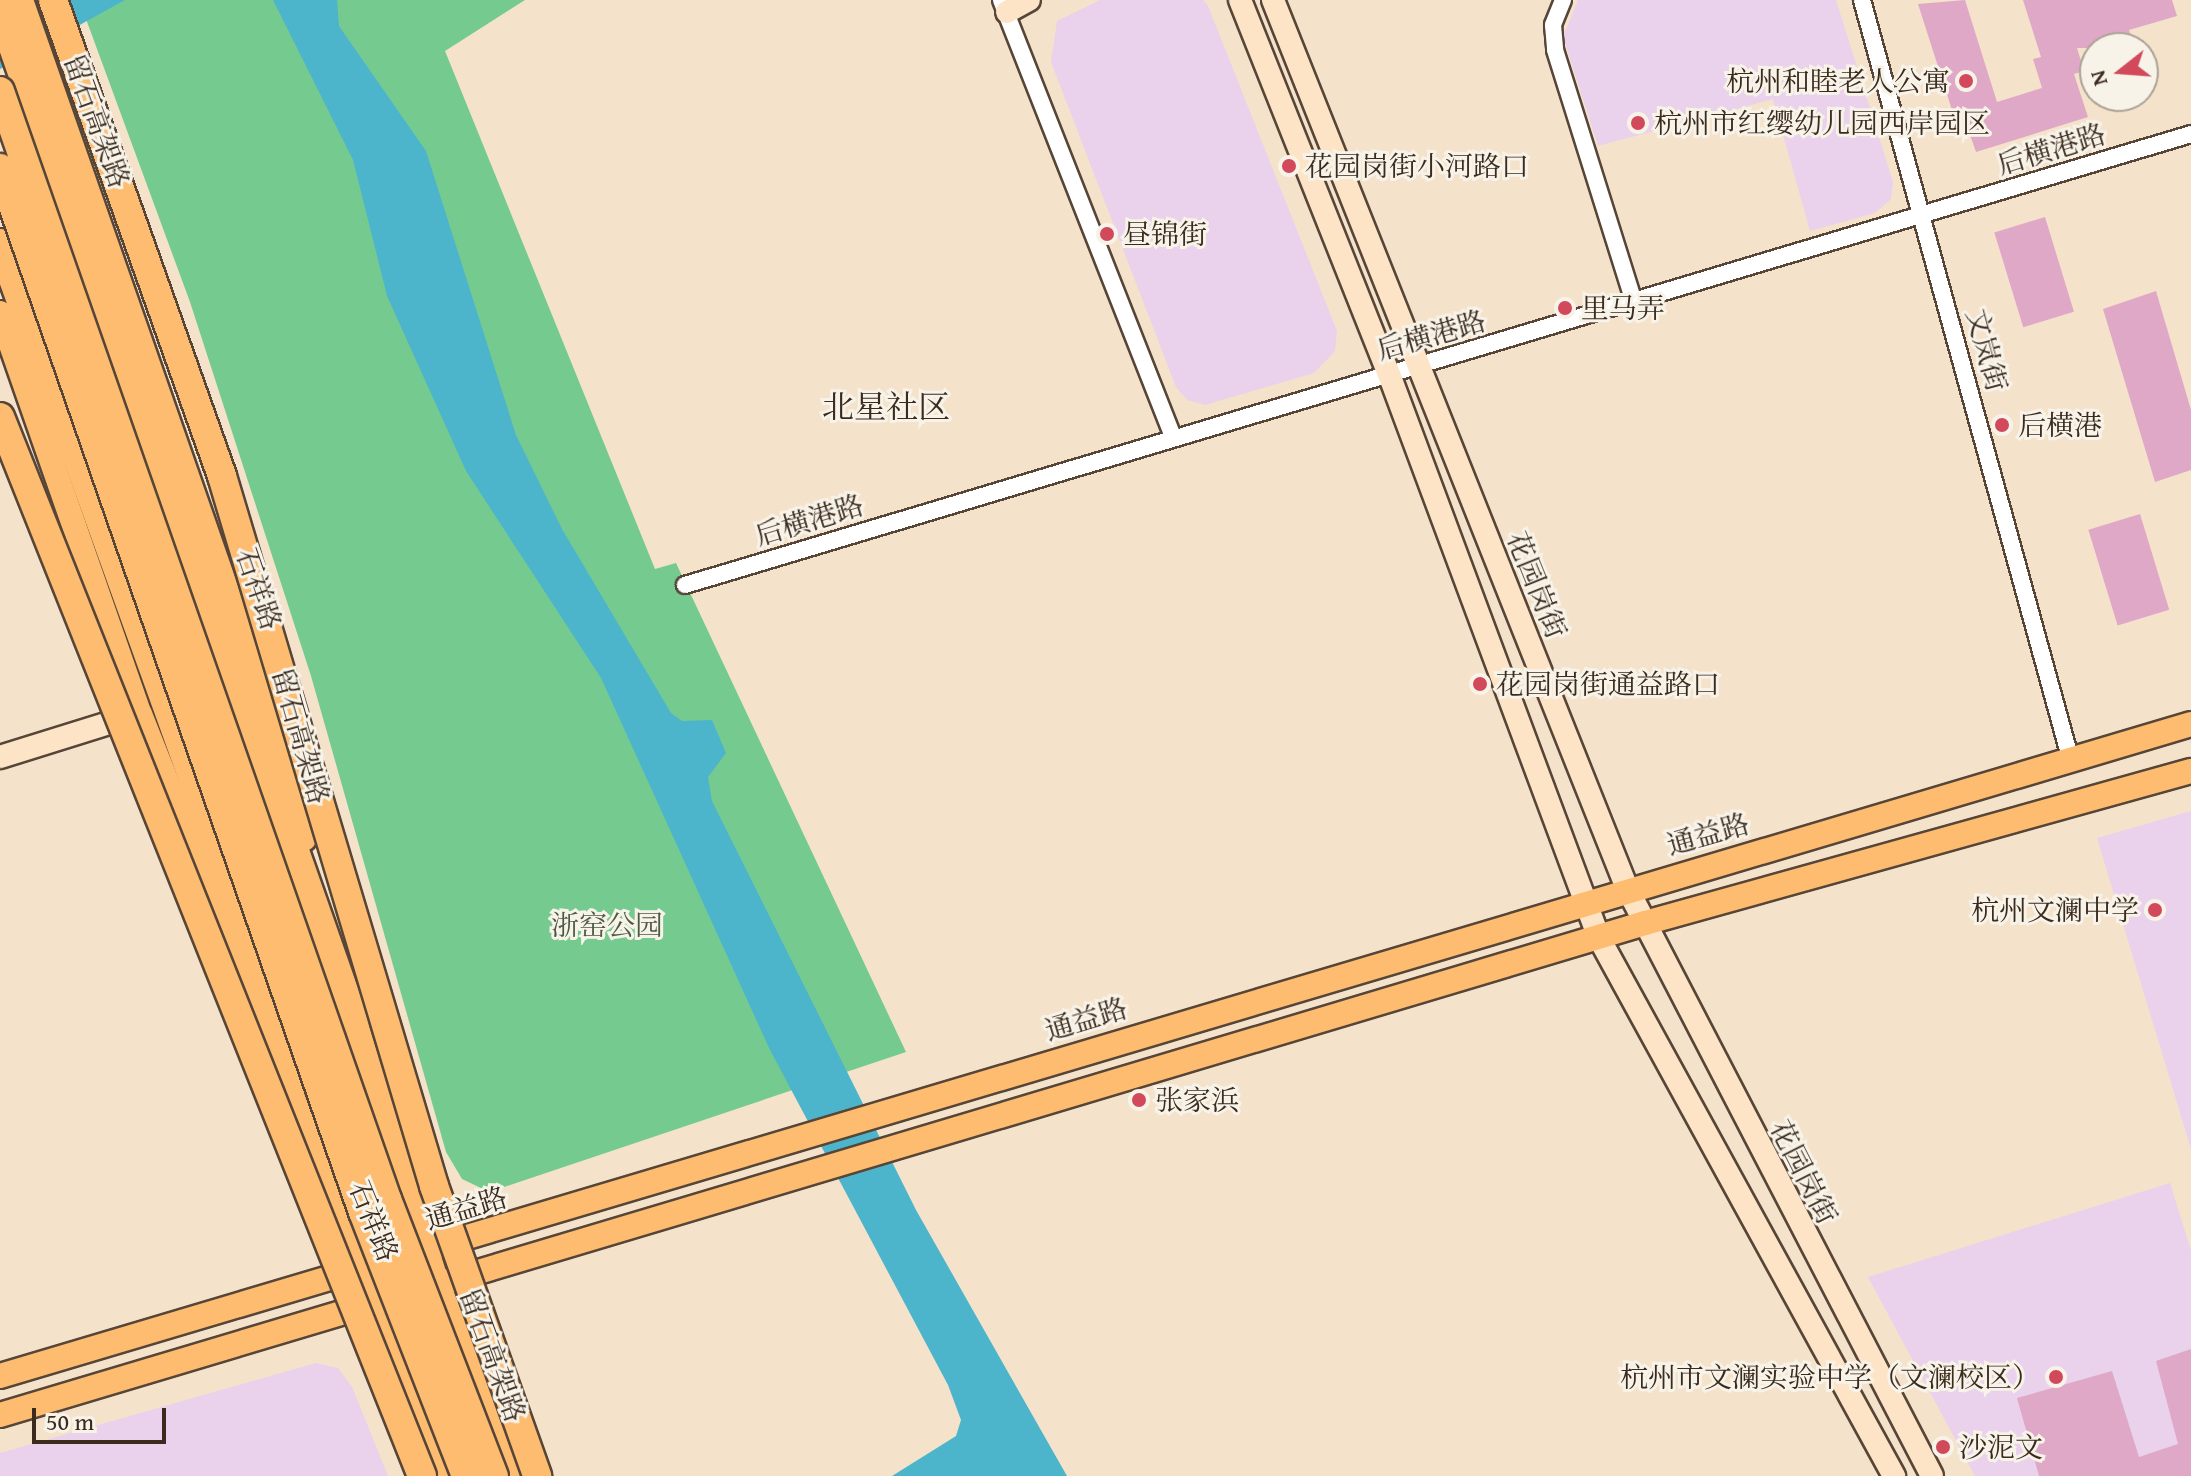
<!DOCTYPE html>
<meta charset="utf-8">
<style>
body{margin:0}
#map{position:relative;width:2191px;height:1476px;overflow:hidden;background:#f5e2cb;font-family:"Gentium Book Plus","Noto Serif SC",serif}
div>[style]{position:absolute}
.built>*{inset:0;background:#ead1ec}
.green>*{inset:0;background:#75cb8f}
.water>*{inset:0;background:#4db5cb}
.building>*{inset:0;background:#dfa8c7;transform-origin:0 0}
.roads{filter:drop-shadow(2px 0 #574638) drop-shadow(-2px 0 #574638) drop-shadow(0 2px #574638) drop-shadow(0 -2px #574638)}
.street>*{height:16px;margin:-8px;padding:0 8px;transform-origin:8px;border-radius:8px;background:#fff}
.secondary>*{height:22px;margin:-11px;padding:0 11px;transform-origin:11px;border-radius:11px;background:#fee4c6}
.primary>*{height:24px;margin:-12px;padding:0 12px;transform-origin:12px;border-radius:12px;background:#fdbc70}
.highway>*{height:28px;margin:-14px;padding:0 14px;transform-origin:14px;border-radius:14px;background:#fdbc70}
.bridges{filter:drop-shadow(2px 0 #574638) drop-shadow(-2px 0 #574638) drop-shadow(0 2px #574638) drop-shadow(0 -2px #574638)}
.highway-bridge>*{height:28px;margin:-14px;padding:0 14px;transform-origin:14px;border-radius:14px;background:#fdbc70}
.dots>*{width:22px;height:22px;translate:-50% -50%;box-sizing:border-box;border:4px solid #f7f3e8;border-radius:50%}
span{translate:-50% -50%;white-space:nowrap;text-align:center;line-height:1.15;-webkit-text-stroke:6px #f7f3e8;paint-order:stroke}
.poi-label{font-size:28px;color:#3b2a1e}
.right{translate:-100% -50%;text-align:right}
.left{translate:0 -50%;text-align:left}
.street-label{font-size:28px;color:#3b2a1e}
.park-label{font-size:28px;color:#4c5a40}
.quarter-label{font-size:32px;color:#3b2a1e}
.north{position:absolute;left:2079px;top:32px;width:80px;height:80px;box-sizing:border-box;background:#f7f3e8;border:2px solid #aca397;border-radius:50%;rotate:253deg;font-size:22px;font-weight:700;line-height:32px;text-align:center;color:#3b2a1e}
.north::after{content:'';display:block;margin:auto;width:28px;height:36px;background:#d1495b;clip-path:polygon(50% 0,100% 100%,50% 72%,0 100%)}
.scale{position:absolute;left:32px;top:1408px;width:134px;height:36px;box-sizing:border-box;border:4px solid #3b2a1e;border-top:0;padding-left:10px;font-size:24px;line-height:28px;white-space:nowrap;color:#3b2a1e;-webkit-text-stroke:6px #f7f3e8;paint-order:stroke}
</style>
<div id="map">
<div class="built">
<i style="clip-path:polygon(1100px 0,1203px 0,1208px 6px,1337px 331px,1335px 351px,1314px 373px,1205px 405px,1187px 400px,1176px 387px,1051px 62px,1057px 21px)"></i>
<i style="clip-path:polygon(1578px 0,1836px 0,1893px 182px,1891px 199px,1875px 213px,1810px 231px,1773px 99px,1598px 146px,1563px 37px)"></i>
<i style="clip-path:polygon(2191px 811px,2191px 1149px,2097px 838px)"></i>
<i style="clip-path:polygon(2170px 1183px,2191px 1251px,2191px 1476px,1975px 1476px,1868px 1277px)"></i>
<i style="clip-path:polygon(316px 1363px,338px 1368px,352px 1387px,388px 1476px,0 1476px,0 1453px)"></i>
</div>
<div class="green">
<i style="clip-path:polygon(79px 0,525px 0,445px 51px,655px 569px,676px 563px,906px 1052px,504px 1187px,483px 1189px,462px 1179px,446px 1152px,311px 676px,190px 302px)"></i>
</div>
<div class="water">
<i style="clip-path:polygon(0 0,125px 0,0 69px)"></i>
<i style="clip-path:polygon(273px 0,337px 0,339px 26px,426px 151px,516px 435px,562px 529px,671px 713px,682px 721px,712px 720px,726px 753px,708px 777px,712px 801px,916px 1210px,1067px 1476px,892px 1476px,956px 1436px,961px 1420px,948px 1385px,769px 1048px,601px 678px,466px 471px,387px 296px,353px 160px)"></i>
</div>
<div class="building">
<i style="clip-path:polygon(1965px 0,1997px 102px,2042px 88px,2033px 59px,2041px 57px,2023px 0,2172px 0,2177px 16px,2129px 30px,2135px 48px,2077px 48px,2084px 71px,2074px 74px,2088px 117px,1976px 152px,1969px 132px,1960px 135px,1918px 4px)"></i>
<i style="left:2045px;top:217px;width:99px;height:53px;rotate:73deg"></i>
<i style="clip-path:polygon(2156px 291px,2191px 410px,2191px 470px,2155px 482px,2103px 309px)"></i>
<i style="left:2140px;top:514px;width:100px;height:54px;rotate:73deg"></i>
<i style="clip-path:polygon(2191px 1349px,2191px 1476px,2039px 1476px,2017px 1398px,2112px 1371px,2139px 1457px,2178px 1444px,2156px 1361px)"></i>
</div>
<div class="roads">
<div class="street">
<i style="left:1001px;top:0;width:467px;rotate:68.5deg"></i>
<i style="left:1563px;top:0;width:27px;rotate:112deg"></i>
<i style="left:1553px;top:25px;width:25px;rotate:85deg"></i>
<i style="left:1555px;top:50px;width:264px;rotate:72.6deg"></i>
<i style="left:1862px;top:0;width:789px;rotate:74.64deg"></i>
<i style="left:685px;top:585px;width:1572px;rotate:-16.67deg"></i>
</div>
<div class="secondary">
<i style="left:1240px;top:0;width:403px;rotate:68.3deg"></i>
<i style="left:1389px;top:374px;width:602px;rotate:69.58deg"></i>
<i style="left:1599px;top:938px;width:614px;rotate:61.26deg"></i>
<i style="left:1273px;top:0;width:956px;rotate:68.27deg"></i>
<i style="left:1627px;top:888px;width:662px;rotate:62.58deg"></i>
<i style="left:1007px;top:12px;width:25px;rotate:-29deg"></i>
<i style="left:0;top:757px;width:141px;rotate:-17.3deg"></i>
</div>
<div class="primary">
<i style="left:21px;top:0;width:729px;rotate:70.77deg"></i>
<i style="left:261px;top:688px;width:157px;rotate:74.1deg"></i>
<i style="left:0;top:313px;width:425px;rotate:70.8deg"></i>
<i style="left:140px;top:714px;width:294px;rotate:68.4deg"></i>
<i style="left:350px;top:1005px;width:290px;rotate:72.6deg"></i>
<i style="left:437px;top:1282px;width:209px;rotate:68.1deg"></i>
<i style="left:283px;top:1073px;width:434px;rotate:68.3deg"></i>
<i style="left:0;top:1376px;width:2286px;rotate:-16.57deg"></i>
<i style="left:0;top:1415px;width:1717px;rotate:-16.65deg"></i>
<i style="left:1645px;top:923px;width:567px;rotate:-15.56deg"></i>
</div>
<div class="highway">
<i style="left:0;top:10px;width:1072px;rotate:70.67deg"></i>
<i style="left:0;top:243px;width:661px;rotate:70.19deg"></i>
<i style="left:224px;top:865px;width:235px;rotate:73.7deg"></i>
</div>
</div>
<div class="bridges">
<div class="highway-bridge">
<i style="left:53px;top:0;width:505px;rotate:70.45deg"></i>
<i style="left:222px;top:476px;width:741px;rotate:73.37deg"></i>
<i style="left:434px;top:1186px;width:308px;rotate:70.4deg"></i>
<i style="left:0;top:91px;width:1174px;rotate:70.75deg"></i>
<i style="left:387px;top:1199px;width:297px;rotate:68.9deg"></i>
<i style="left:0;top:168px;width:1105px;rotate:70.83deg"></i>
<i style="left:363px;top:1212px;width:283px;rotate:68.7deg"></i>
<i style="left:0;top:417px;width:1140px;rotate:68.27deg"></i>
</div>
</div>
<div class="dots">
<i style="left:1966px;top:81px;background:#d1495b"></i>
<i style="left:1638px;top:123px;background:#d1495b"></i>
<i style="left:1289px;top:166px;background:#d1495b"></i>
<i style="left:1107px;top:234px;background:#d1495b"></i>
<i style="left:1565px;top:308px;background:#d1495b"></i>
<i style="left:2002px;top:425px;background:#d1495b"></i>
<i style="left:1480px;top:684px;background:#d1495b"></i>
<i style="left:2155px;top:910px;background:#d1495b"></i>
<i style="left:1139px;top:1100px;background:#d1495b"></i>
<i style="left:2056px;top:1377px;background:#d1495b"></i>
<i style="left:1943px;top:1447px;background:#d1495b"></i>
</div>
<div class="poi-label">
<span class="right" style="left:1950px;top:81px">杭州和睦老人公寓</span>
<span class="left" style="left:1654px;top:123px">杭州市红缨幼儿园西岸园区</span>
<span class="left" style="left:1305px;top:166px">花园岗街小河路口</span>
<span class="left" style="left:1123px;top:234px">昼锦街</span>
<span class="left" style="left:1581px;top:308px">里马弄</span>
<span class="left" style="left:2018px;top:425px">后横港</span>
<span class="left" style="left:1496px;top:684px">花园岗街通益路口</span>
<span class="right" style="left:2139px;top:910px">杭州文澜中学</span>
<span class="left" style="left:1155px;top:1100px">张家浜</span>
<span class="right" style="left:2040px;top:1377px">杭州市文澜实验中学（文澜校区）</span>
<span class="left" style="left:1959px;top:1447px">沙泥文</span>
</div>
<div class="street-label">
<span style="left:97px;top:121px;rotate:70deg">留石高架路</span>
<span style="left:2051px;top:149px;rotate:-17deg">后横港路</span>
<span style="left:1431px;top:335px;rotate:-16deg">后横港路</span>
<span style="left:1987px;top:350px;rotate:75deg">文岚街</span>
<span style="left:809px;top:520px;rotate:-17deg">后横港路</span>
<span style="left:1537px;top:585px;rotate:68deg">花园岗街</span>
<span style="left:259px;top:589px;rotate:71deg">石祥路</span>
<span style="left:301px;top:736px;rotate:74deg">留石高架路</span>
<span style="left:1708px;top:834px;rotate:-16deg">通益路</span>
<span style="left:1086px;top:1019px;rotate:-17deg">通益路</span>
<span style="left:1804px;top:1172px;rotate:63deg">花园岗街</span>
<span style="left:466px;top:1208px;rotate:-17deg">通益路</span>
<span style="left:374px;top:1221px;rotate:68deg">石祥路</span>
<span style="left:493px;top:1355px;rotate:70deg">留石高架路</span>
</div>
<div class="park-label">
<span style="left:607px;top:925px">浙窑公园</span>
</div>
<div class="quarter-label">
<span style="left:886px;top:407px">北星社区</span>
</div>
<div class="north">N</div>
<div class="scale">50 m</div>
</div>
